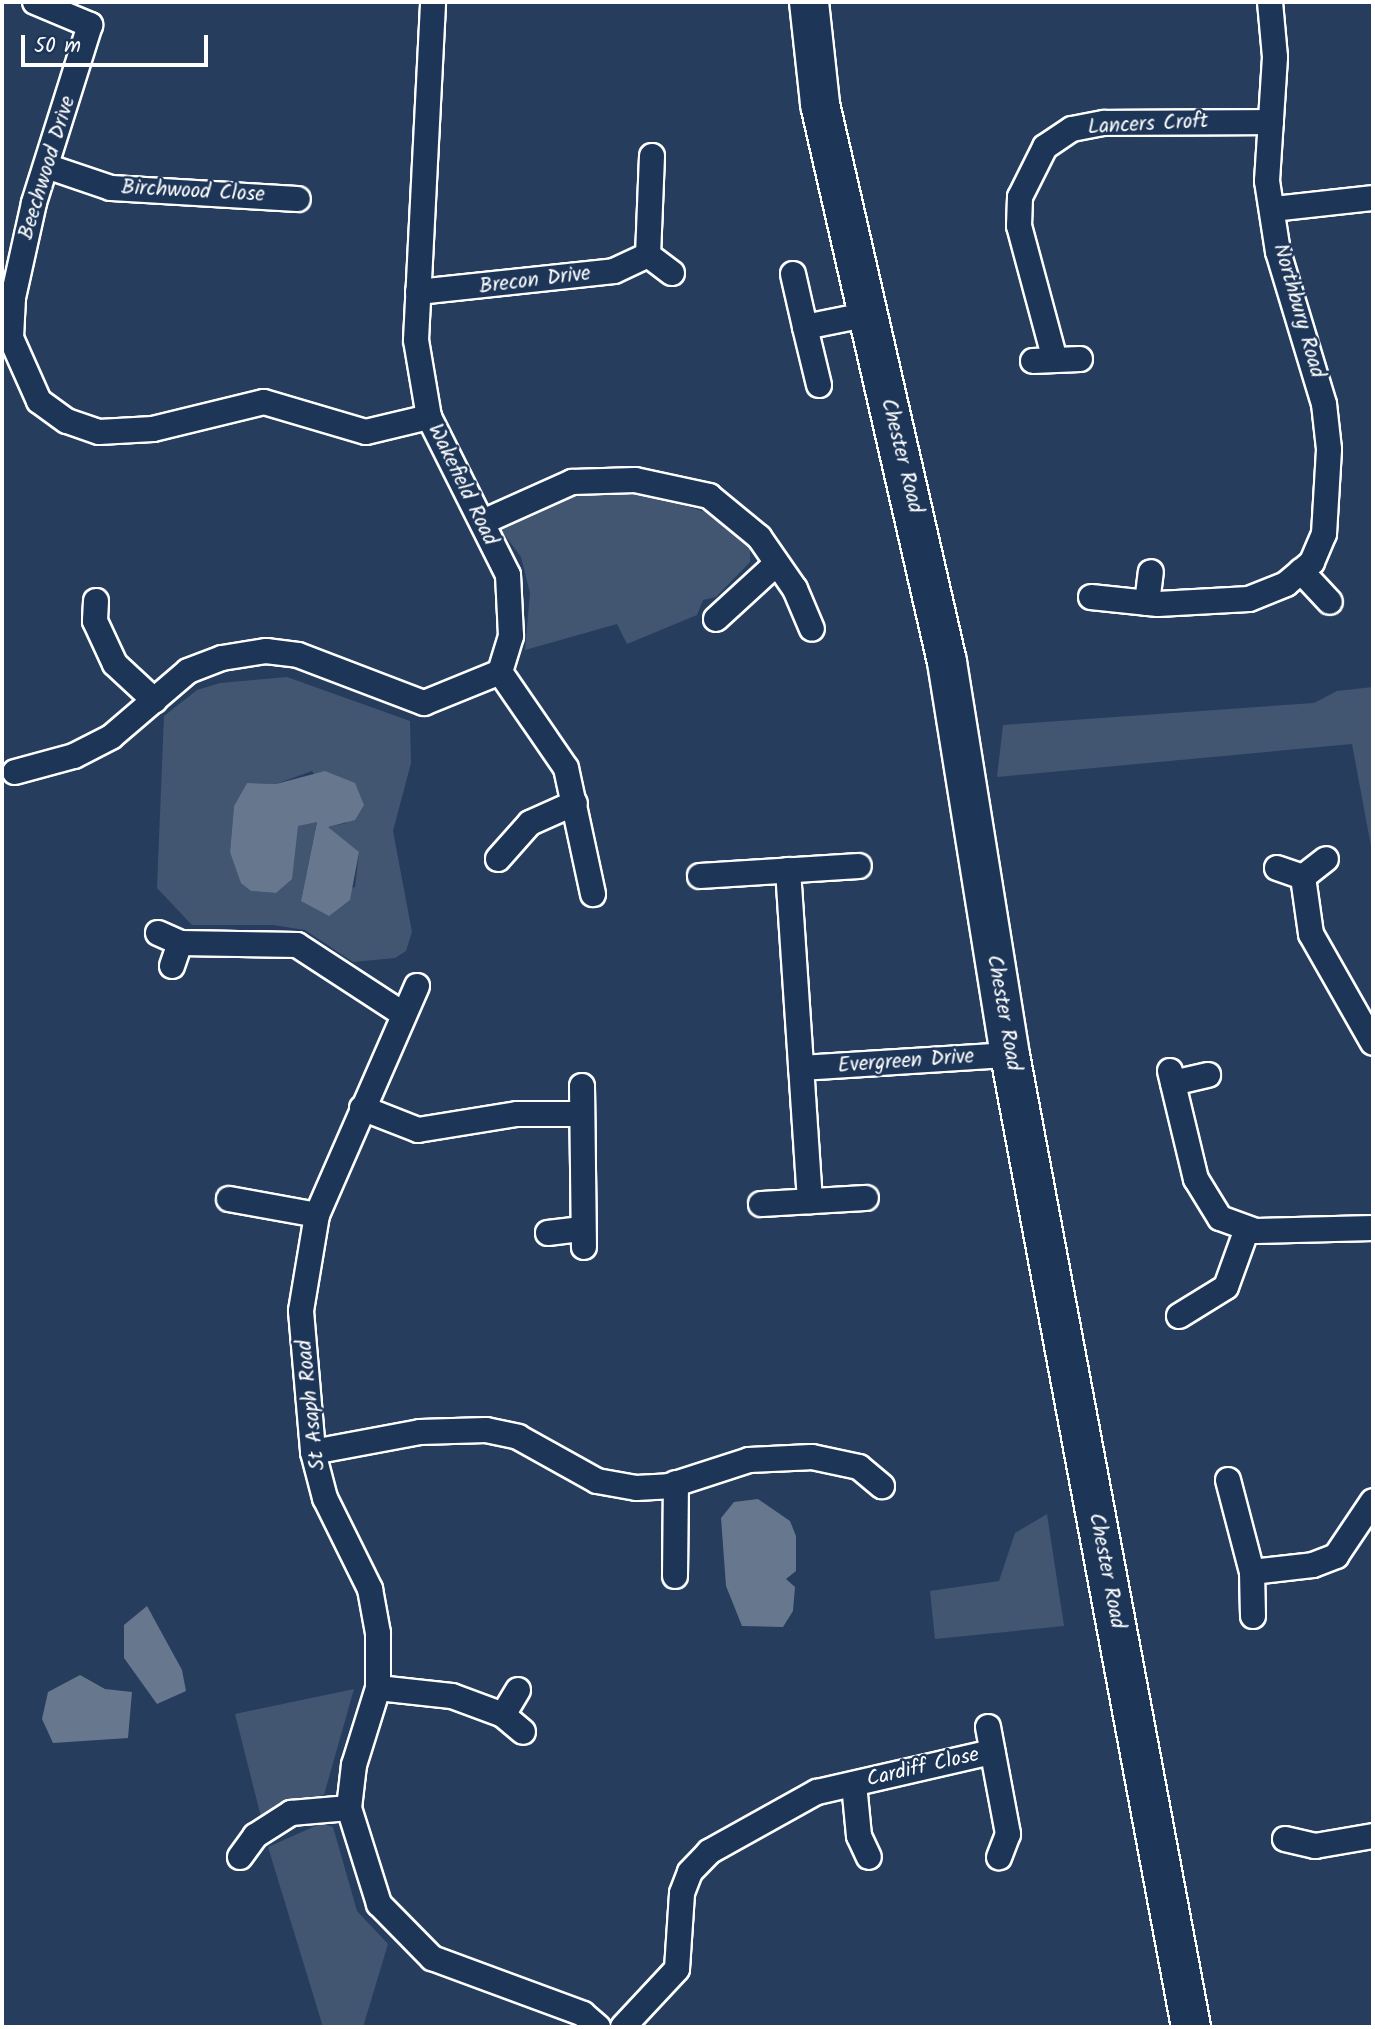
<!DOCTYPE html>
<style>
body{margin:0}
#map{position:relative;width:1375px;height:2029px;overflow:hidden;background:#263d5e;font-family:Kalam,sans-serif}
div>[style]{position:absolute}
.green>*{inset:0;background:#425672}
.water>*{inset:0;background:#67788e}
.roads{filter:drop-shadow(2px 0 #fff) drop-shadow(-2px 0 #fff) drop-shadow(0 2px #fff) drop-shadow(0 -2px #fff)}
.street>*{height:24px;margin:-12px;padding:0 12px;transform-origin:12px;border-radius:12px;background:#1d3557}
.primary>*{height:38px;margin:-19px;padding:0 19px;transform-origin:19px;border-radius:19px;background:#1d3557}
span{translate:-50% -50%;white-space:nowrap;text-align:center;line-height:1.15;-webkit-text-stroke:5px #1d3557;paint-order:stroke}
.street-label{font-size:21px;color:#fff}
.frame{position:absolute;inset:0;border:4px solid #fff;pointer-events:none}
.scale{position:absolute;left:21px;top:35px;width:187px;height:32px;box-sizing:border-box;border:4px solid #fff;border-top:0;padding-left:9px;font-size:21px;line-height:24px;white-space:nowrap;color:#fff;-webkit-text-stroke:5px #1d3557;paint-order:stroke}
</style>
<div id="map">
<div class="green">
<i style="clip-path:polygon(632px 489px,718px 516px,750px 543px,750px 562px,716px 597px,703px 600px,697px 615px,627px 644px,617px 624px,525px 650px,530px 593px,521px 557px,501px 530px,574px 496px)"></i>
<i style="clip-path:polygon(evenodd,287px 677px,410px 721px,411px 763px,393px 831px,412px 932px,406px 951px,395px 958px,353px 962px,305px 930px,273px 925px,192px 925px,157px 888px,164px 716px,197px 690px,220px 683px,287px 677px,312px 771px,347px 823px,327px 827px,359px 852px,355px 887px,301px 901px,317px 821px,297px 826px,276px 893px,251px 891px,230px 852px,234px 806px,247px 783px,276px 784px,312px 771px)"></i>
<i style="clip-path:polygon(1373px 687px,1373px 857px,1352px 744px,997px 777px,1003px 725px,1314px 703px,1337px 691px)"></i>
<i style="clip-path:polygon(1047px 1514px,1064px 1626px,935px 1639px,930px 1591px,999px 1581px,1015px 1533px)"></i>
<i style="clip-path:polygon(354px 1689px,324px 1795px,296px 1800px,262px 1821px,235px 1714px)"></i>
<i style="clip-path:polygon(322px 1823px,333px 1827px,357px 1911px,388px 1944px,363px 2027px,323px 2027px,268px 1847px)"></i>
</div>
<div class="water">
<i style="clip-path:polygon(325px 771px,355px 783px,364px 805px,355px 820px,328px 827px,359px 852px,350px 900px,329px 916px,301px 901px,317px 822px,298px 826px,292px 879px,276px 893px,251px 891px,241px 883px,230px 852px,234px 806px,247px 783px,276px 784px)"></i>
<i style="clip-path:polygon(758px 1499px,790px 1521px,796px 1536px,796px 1571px,786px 1579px,795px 1587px,793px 1611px,783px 1627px,742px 1626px,726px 1586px,721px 1518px,734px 1502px)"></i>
<i style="clip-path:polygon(147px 1606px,182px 1670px,186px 1691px,157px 1704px,124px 1658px,124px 1625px)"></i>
<i style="clip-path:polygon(80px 1675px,105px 1689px,132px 1692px,128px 1738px,53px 1743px,42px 1719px,48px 1692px)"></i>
</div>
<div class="roads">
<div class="street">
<i style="left:35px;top:2px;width:60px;rotate:22.7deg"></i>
<i style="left:90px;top:25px;width:187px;rotate:107.5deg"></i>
<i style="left:34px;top:203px;width:97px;rotate:102.5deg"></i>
<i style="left:13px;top:298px;width:40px;rotate:92.9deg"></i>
<i style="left:11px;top:338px;width:69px;rotate:66deg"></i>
<i style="left:39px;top:401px;width:34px;rotate:36deg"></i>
<i style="left:67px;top:421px;width:34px;rotate:19deg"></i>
<i style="left:99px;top:432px;width:54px;rotate:-3.2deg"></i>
<i style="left:153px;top:429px;width:114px;rotate:-13.7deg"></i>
<i style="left:264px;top:402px;width:106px;rotate:16.4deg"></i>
<i style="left:366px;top:432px;width:65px;rotate:-13.4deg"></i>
<i style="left:652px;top:156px;width:99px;rotate:92.3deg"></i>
<i style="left:648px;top:255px;width:30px;rotate:37deg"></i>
<i style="left:49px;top:167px;width:65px;rotate:18.7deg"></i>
<i style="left:111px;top:188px;width:187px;rotate:3.4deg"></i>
<i style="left:1273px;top:209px;width:101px;rotate:-6.3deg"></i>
<i style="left:793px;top:274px;width:54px;rotate:77.2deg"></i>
<i style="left:418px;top:292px;width:197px;rotate:-6.1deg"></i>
<i style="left:614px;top:271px;width:38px;rotate:-25deg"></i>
<i style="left:1055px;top:360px;width:139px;rotate:-105deg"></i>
<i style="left:1019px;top:226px;width:29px;rotate:-88deg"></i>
<i style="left:1020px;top:197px;width:56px;rotate:-63.4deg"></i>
<i style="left:1045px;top:147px;width:32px;rotate:-34deg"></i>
<i style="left:1072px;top:129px;width:33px;rotate:-11deg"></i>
<i style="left:1104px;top:123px;width:167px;rotate:-0.3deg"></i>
<i style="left:1033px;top:361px;width:47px;rotate:-2.4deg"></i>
<i style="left:819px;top:385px;width:60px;rotate:-103.6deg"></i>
<i style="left:805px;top:327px;width:61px;rotate:-11.3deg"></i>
<i style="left:483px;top:522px;width:98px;rotate:-24.2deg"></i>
<i style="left:572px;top:482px;width:63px;rotate:-1.8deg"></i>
<i style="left:635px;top:480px;width:76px;rotate:12.2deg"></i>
<i style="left:709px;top:496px;width:65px;rotate:39.4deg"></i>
<i style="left:759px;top:537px;width:63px;rotate:55.3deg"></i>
<i style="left:795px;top:589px;width:43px;rotate:67deg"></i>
<i style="left:1301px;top:571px;width:42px;rotate:46.9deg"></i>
<i style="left:1091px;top:597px;width:67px;rotate:6deg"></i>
<i style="left:1158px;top:604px;width:91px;rotate:-3.1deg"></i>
<i style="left:1249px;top:599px;width:40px;rotate:-22deg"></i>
<i style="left:1286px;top:584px;width:34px;rotate:-40deg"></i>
<i style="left:1312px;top:562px;width:30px;rotate:-67deg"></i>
<i style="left:1324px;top:534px;width:85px;rotate:-86.6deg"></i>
<i style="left:1329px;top:449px;width:45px;rotate:-96.3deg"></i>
<i style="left:1324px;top:404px;width:159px;rotate:-106.8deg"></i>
<i style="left:1278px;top:252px;width:72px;rotate:-98.8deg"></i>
<i style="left:1267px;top:181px;width:124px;rotate:-86.3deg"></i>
<i style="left:1275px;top:57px;width:55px;rotate:-95.2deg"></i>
<i style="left:96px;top:601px;width:20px;rotate:93deg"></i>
<i style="left:95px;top:621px;width:47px;rotate:65.1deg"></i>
<i style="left:115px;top:664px;width:54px;rotate:42.8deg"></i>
<i style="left:1147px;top:603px;width:31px;rotate:-83deg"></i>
<i style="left:716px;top:619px;width:81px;rotate:-42.5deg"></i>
<i style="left:500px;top:672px;width:116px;rotate:55.5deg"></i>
<i style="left:566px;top:768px;width:129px;rotate:77.9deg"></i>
<i style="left:15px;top:772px;width:61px;rotate:-15.2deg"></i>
<i style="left:74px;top:756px;width:42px;rotate:-27.2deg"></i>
<i style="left:111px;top:737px;width:101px;rotate:-40.6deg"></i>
<i style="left:188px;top:671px;width:36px;rotate:-21deg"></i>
<i style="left:222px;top:658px;width:45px;rotate:-9deg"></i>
<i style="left:266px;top:651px;width:32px;rotate:7deg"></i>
<i style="left:298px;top:655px;width:135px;rotate:20.9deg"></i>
<i style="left:424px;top:703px;width:82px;rotate:-22.2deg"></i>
<i style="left:500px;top:672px;width:38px;rotate:-73deg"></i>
<i style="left:511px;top:636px;width:61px;rotate:-92.8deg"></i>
<i style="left:508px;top:575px;width:177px;rotate:-116.6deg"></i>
<i style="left:429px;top:417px;width:78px;rotate:-99.6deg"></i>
<i style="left:416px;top:340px;width:338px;rotate:-87.1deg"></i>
<i style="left:498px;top:859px;width:48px;rotate:-48.4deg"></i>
<i style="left:530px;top:823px;width:49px;rotate:-24deg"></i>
<i style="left:1277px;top:868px;width:28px;rotate:19deg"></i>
<i style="left:1303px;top:877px;width:58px;rotate:82deg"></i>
<i style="left:1311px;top:934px;width:125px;rotate:60.4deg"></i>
<i style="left:788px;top:870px;width:332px;rotate:86.2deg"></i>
<i style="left:700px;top:876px;width:159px;rotate:-3.6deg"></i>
<i style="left:1303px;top:877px;width:29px;rotate:-38deg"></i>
<i style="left:158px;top:933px;width:24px;rotate:24deg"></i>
<i style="left:180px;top:943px;width:117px;rotate:1deg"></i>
<i style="left:297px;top:945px;width:126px;rotate:33.1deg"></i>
<i style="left:172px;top:966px;width:24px;rotate:-71deg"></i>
<i style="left:417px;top:986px;width:250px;rotate:113.6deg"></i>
<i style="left:317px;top:1215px;width:97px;rotate:99.5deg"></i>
<i style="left:301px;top:1311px;width:142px;rotate:85.1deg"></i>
<i style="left:313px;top:1452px;width:48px;rotate:75.4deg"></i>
<i style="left:325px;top:1498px;width:102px;rotate:63.7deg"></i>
<i style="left:370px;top:1589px;width:45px;rotate:79.7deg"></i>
<i style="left:378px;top:1633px;width:55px;rotate:90deg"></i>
<i style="left:378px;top:1688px;width:81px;rotate:107.3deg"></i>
<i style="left:354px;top:1765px;width:43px;rotate:96.6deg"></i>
<i style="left:349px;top:1808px;width:101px;rotate:72.6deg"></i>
<i style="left:379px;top:1904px;width:76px;rotate:45.5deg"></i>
<i style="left:432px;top:1958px;width:161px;rotate:20.3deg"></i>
<i style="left:583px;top:2014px;width:20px;rotate:41deg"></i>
<i style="left:801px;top:1068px;width:209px;rotate:-3.6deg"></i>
<i style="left:1170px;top:1071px;width:111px;rotate:76.5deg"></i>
<i style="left:1196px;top:1179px;width:46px;rotate:58.4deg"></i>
<i style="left:1220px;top:1218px;width:38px;rotate:20deg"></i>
<i style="left:1256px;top:1231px;width:117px;rotate:-1.5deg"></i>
<i style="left:1173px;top:1083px;width:36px;rotate:-13deg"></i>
<i style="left:582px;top:1086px;width:161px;rotate:89.3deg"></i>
<i style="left:362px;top:1108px;width:60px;rotate:21.4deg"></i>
<i style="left:418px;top:1130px;width:100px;rotate:-9.2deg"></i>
<i style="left:517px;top:1114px;width:65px"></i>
<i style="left:229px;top:1199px;width:89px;rotate:10.3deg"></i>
<i style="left:761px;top:1204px;width:105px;rotate:-3.3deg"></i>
<i style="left:548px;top:1233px;width:34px;rotate:-7deg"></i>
<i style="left:1179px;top:1316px;width:55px;rotate:-31.7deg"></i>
<i style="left:1226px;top:1287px;width:62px;rotate:-70.1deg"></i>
<i style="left:313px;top:1452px;width:109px;rotate:-10.6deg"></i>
<i style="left:420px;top:1432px;width:66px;rotate:-1.7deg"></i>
<i style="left:486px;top:1430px;width:33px;rotate:12deg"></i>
<i style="left:518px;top:1437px;width:90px;rotate:29.1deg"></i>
<i style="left:597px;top:1481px;width:40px;rotate:10deg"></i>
<i style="left:636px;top:1488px;width:33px;rotate:-3deg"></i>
<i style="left:669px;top:1486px;width:84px;rotate:-18deg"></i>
<i style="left:749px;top:1460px;width:63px;rotate:-2.7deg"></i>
<i style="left:812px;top:1457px;width:48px;rotate:12deg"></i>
<i style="left:859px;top:1467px;width:30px;rotate:40deg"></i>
<i style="left:1228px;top:1480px;width:95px;rotate:75.4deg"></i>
<i style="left:1252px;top:1572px;width:44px;rotate:88.7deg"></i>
<i style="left:1252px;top:1572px;width:61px;rotate:-6.5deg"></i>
<i style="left:1313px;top:1565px;width:25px;rotate:-21deg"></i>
<i style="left:1336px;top:1556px;width:66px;rotate:-56.1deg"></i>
<i style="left:675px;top:1576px;width:93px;rotate:-89.4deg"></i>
<i style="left:378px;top:1688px;width:74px;rotate:6.2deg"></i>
<i style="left:452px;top:1696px;width:54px;rotate:20.4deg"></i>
<i style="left:503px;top:1715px;width:26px;rotate:40deg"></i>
<i style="left:503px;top:1715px;width:29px;rotate:-59deg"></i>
<i style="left:988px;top:1727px;width:109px;rotate:79.4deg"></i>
<i style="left:1008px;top:1834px;width:25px;rotate:111deg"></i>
<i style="left:854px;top:1784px;width:52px;rotate:84.5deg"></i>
<i style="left:859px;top:1836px;width:23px;rotate:65deg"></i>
<i style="left:1285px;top:1839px;width:31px;rotate:13deg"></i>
<i style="left:1315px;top:1846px;width:59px;rotate:-9.8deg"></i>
<i style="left:240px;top:1857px;width:26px;rotate:-54deg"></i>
<i style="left:255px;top:1836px;width:43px;rotate:-32.6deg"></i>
<i style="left:291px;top:1813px;width:58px;rotate:-4.9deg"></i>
<i style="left:623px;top:2027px;width:79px;rotate:-47deg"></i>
<i style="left:677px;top:1969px;width:76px;rotate:-86.2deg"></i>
<i style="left:682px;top:1893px;width:22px;rotate:-69deg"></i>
<i style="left:690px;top:1872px;width:28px;rotate:-46deg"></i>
<i style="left:709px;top:1852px;width:124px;rotate:-29.1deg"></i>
<i style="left:817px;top:1792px;width:180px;rotate:-12.9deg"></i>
</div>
<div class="primary">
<i style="left:809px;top:2px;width:103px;rotate:83.8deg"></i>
<i style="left:820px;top:104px;width:572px;rotate:77.18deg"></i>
<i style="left:947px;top:662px;width:398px;rotate:80.9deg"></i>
<i style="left:1010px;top:1055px;width:989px;rotate:79.45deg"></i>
</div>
</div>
<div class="street-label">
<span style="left:1148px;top:125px;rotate:-3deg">Lancers Croft</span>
<span style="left:48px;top:168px;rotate:-73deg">Beechwood Drive</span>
<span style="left:193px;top:192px;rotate:3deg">Birchwood Close</span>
<span style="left:535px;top:281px;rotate:-7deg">Brecon Drive</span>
<span style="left:1298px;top:311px;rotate:74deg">Northbury Road</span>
<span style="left:901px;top:456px;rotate:76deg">Chester Road</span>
<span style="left:462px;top:485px;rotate:64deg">Wakefield Road</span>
<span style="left:1003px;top:1013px;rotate:80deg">Chester Road</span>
<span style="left:906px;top:1062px;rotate:-4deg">Evergreen Drive</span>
<span style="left:312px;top:1405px;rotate:-96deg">St Asaph Road</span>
<span style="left:1106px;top:1571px;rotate:79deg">Chester Road</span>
<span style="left:923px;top:1768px;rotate:-13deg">Cardiff Close</span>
</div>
<div class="frame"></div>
<div class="scale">50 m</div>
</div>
